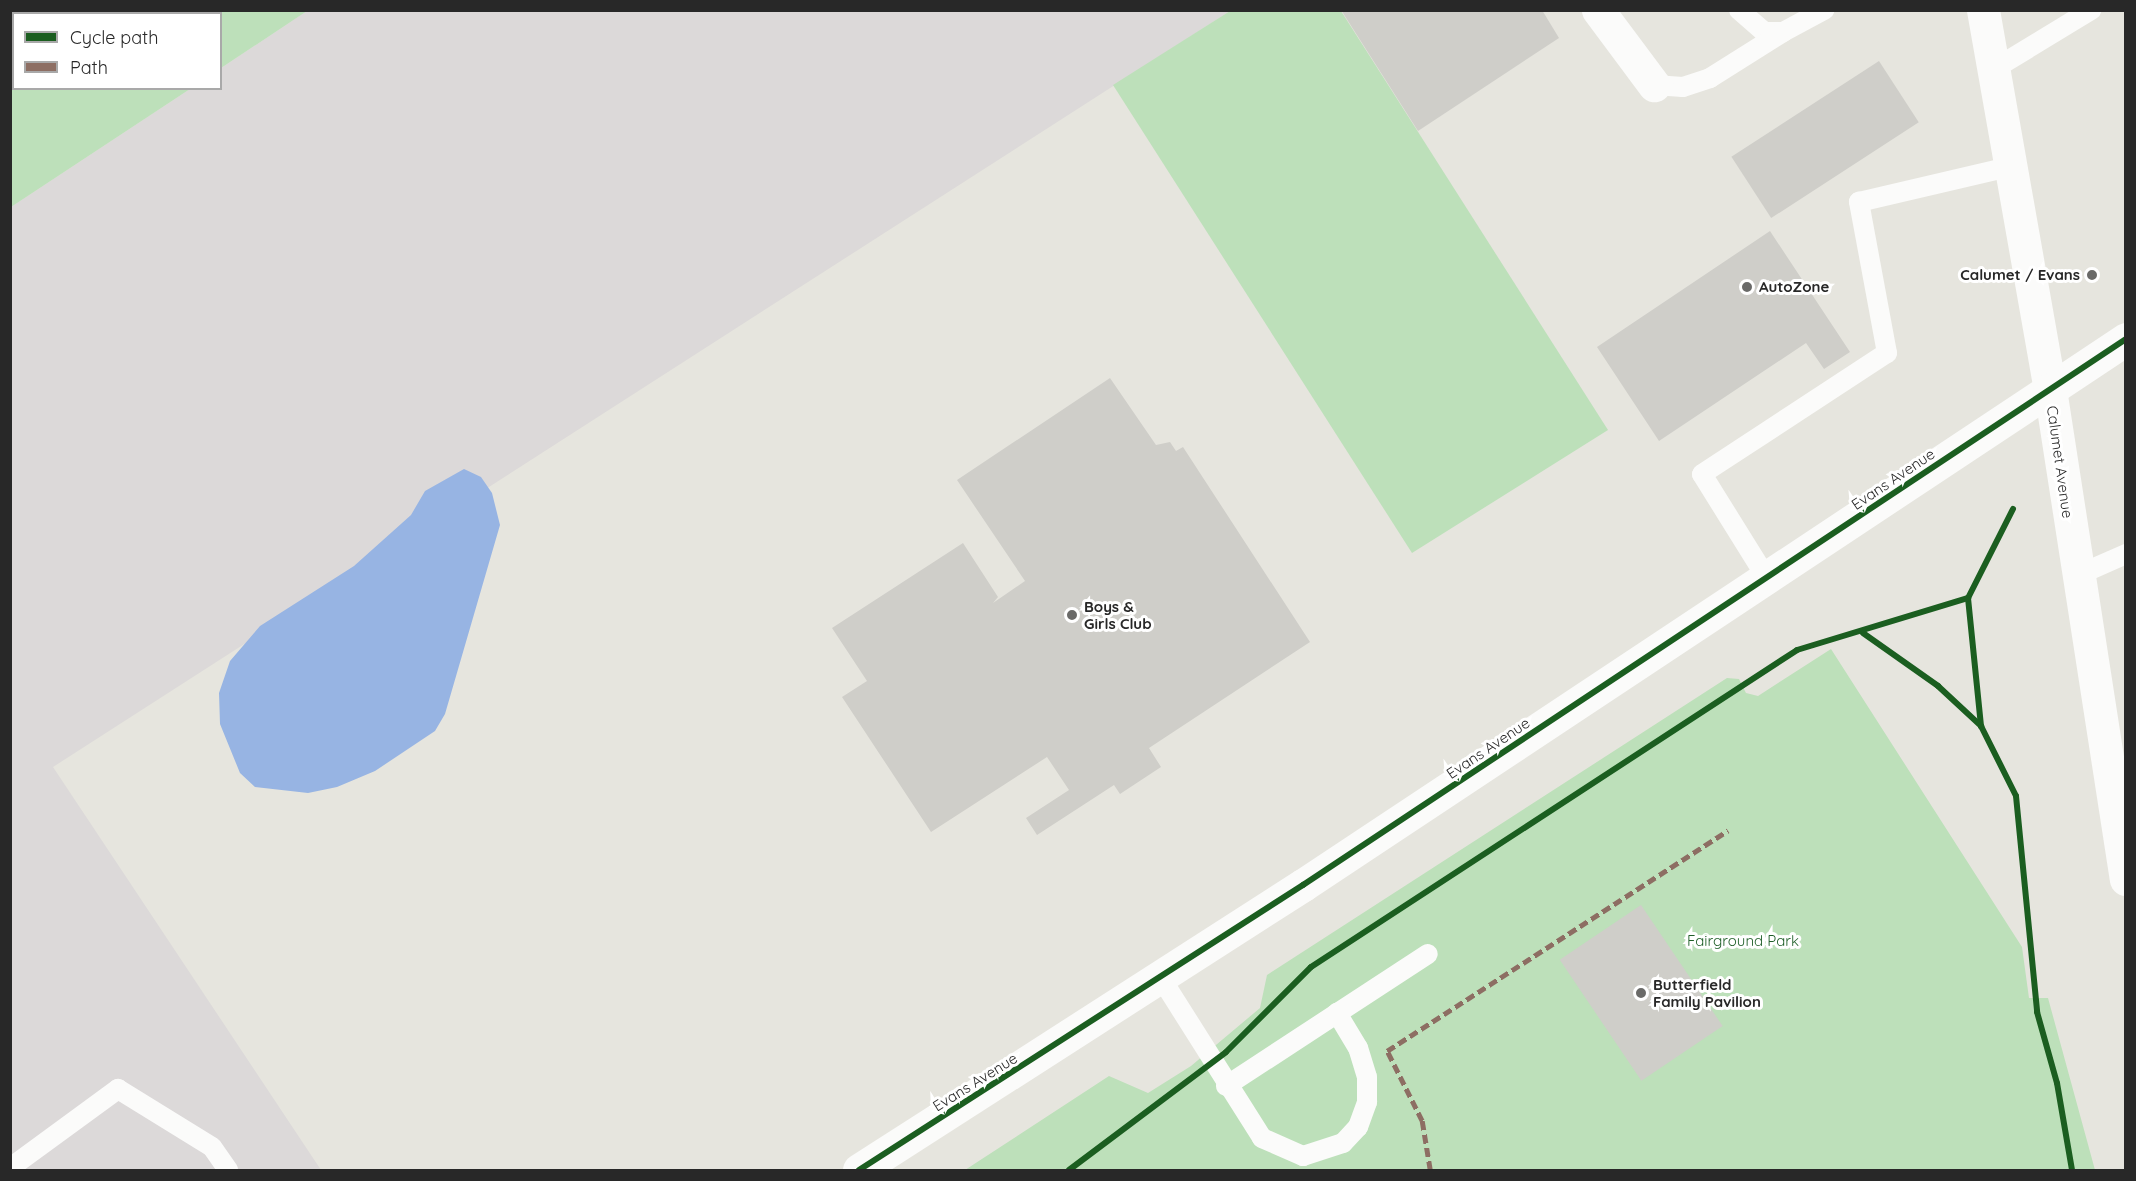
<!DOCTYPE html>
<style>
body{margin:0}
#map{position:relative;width:2136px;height:1181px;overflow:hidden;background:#e6e5de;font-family:Quicksand,sans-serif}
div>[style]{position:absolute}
.industrial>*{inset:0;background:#dcd9d9}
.green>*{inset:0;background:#bde0ba}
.water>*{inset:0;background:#97b4e3}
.building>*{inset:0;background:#cfcec9;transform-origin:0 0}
.service>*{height:20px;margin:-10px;padding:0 10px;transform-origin:10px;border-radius:10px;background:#fbfbfa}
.minor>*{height:33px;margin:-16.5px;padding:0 16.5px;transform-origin:16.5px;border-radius:16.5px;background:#fbfbfa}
.tertiary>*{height:33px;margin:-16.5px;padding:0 16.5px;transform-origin:16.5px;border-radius:16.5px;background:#fbfbfa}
.secondary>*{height:33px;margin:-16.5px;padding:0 16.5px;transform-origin:16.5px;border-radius:16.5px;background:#fbfbfa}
.quiet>*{height:4.5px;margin-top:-2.25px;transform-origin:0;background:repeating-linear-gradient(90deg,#8d6e63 0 9px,transparent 0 13.5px)}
.cycleway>*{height:6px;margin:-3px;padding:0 3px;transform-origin:3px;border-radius:3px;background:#1b5e20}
.dots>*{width:16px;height:16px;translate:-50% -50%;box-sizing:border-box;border:3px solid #fff;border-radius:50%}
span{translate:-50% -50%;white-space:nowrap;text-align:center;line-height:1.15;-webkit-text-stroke:6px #fff;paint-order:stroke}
.poi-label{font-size:15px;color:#282828;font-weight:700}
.right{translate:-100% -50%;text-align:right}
.left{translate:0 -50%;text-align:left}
.street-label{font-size:15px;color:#282828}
.park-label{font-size:15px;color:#1f5f28}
.frame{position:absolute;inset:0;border:12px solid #282828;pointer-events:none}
.legend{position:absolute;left:12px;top:12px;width:210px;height:78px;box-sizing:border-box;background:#fff;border:2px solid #a9a9a9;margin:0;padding:8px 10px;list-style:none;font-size:18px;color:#282828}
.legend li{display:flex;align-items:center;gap:12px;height:30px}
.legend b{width:30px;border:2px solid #a9a9a9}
</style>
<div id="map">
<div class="industrial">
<i style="clip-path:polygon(307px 11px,1230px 11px,53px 767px,321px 1170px,11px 1170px,11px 207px,190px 89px,220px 88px,221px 68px)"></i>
</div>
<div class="green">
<i style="clip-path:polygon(11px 10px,307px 10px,307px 11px,221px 68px,220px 14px,14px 14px,14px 88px,190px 89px,11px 207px)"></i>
<i style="clip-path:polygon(1230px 11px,1341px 11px,1608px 430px,1412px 553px,1113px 85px)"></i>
<i style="clip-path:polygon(1831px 649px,2022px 947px,2029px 998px,2048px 998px,2095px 1170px,965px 1170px,1109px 1076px,1148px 1093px,1191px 1066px,1260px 1008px,1267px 975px,1727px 678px,1739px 679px,1746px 693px,1758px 696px)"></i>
</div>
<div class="water">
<i style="clip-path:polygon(464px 469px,481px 477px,492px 493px,500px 525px,445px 714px,435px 731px,375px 771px,337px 787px,308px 793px,255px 787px,240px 773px,220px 724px,219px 693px,230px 661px,260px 626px,354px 566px,411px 515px,425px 491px)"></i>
</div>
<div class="building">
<i style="clip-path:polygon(1341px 10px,1542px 10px,1559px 38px,1418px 131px)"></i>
<i style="left:1879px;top:61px;width:73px;height:176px;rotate:57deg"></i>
<i style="clip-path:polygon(1770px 231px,1850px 352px,1824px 369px,1806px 343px,1659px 441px,1597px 347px)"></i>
<i style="clip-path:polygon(1110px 378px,1156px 445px,1170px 442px,1176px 451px,1183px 447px,1310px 642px,1149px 748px,1161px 767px,1120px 794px,1114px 785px,1037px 835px,1026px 818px,1069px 790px,1047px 757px,931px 832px,842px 697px,867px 681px,832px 628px,963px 543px,998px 597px,993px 603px,1025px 581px,957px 480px)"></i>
<i style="left:1641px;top:905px;width:146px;height:98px;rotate:56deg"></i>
</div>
<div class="service">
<i style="left:1739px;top:10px;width:33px;rotate:41deg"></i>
<i style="left:1764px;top:32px;width:19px"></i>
<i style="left:1783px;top:32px;width:47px;rotate:-28.2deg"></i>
<i style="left:1994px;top:69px;width:114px;rotate:-31.3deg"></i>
<i style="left:1654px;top:85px;width:29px;rotate:4deg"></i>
<i style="left:1683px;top:87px;width:28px;rotate:-18deg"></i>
<i style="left:1710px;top:78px;width:86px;rotate:-32.2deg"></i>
<i style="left:2076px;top:576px;width:55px;rotate:-23.7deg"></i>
<i style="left:1766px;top:577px;width:121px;rotate:-121.9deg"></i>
<i style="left:1702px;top:474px;width:221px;rotate:-33.2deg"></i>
<i style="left:1887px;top:353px;width:154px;rotate:-100.5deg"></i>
<i style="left:1859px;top:202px;width:157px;rotate:-13.2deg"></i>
<i style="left:1161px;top:978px;width:189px;rotate:57.7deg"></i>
<i style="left:1262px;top:1138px;width:45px;rotate:23.7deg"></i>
<i style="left:1303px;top:1156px;width:42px;rotate:-18deg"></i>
<i style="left:1343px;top:1143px;width:22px;rotate:-47deg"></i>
<i style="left:1358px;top:1127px;width:27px;rotate:-70deg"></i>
<i style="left:1367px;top:1102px;width:25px;rotate:-90deg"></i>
<i style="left:1367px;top:1077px;width:30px;rotate:-107deg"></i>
<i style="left:1358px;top:1048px;width:41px;rotate:-121deg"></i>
<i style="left:1226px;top:1086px;width:241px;rotate:-33.2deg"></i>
<i style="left:10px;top:1168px;width:134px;rotate:-36.2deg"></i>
<i style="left:118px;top:1089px;width:110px;rotate:31.7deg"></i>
<i style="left:212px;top:1147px;width:28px;rotate:55deg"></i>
</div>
<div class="minor">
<i style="left:1598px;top:10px;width:94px;rotate:53.3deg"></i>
</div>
<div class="tertiary">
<i style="left:859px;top:1170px;width:528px;rotate:-32.7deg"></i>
<i style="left:1303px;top:885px;width:988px;rotate:-33.56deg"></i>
</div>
<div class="secondary">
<i style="left:1983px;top:10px;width:385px;rotate:80deg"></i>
<i style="left:2050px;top:389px;width:496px;rotate:81.2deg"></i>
</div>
<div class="quiet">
<i style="left:1430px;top:1170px;width:50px;rotate:-99.3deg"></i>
<i style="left:1422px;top:1121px;width:78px;rotate:-116.6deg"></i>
<i style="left:1387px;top:1051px;width:406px;rotate:-32.9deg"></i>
</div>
<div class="cycleway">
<i style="left:2013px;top:509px;width:100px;rotate:116.8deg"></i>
<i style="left:1968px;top:598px;width:129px;rotate:84.2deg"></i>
<i style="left:1981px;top:726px;width:78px;rotate:63.4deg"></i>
<i style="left:2016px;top:796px;width:217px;rotate:84.4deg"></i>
<i style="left:2037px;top:1012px;width:74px;rotate:74.3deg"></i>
<i style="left:2057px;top:1083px;width:88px;rotate:80.2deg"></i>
<i style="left:1863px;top:633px;width:92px;rotate:35.2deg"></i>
<i style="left:1938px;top:686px;width:59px;rotate:42.9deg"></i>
<i style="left:859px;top:1170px;width:528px;rotate:-32.7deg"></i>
<i style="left:1303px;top:885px;width:988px;rotate:-33.56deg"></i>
<i style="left:1069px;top:1170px;width:196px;rotate:-36.9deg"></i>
<i style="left:1226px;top:1052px;width:120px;rotate:-45deg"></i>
<i style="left:1311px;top:967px;width:580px;rotate:-33.11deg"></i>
<i style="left:1797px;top:650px;width:179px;rotate:-16.9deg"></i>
</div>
<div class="dots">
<i style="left:2092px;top:275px;background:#6a6a68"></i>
<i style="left:1747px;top:287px;background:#6a6a68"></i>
<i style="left:1072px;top:615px;background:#6a6a68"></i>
<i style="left:1641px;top:993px;background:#6a6a68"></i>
</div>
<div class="poi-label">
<span class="right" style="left:2080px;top:275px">Calumet / Evans</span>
<span class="left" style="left:1759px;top:287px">AutoZone</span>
<span class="left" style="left:1084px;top:615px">Boys &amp;<br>Girls Club</span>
<span class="left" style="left:1653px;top:993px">Butterfield<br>Family Pavilion</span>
</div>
<div class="street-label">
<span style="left:2060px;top:462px;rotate:82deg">Calumet Avenue</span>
<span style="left:1893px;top:479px;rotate:-34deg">Evans Avenue</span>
<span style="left:1488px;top:748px;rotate:-34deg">Evans Avenue</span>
<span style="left:975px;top:1082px;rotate:-32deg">Evans Avenue</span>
</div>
<div class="park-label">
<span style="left:1743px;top:941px">Fairground Park</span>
</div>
<div class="frame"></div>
<ul class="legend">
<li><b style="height:8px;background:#1b5e20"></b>Cycle path</li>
<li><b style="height:8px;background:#8d6e63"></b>Path</li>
</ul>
</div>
